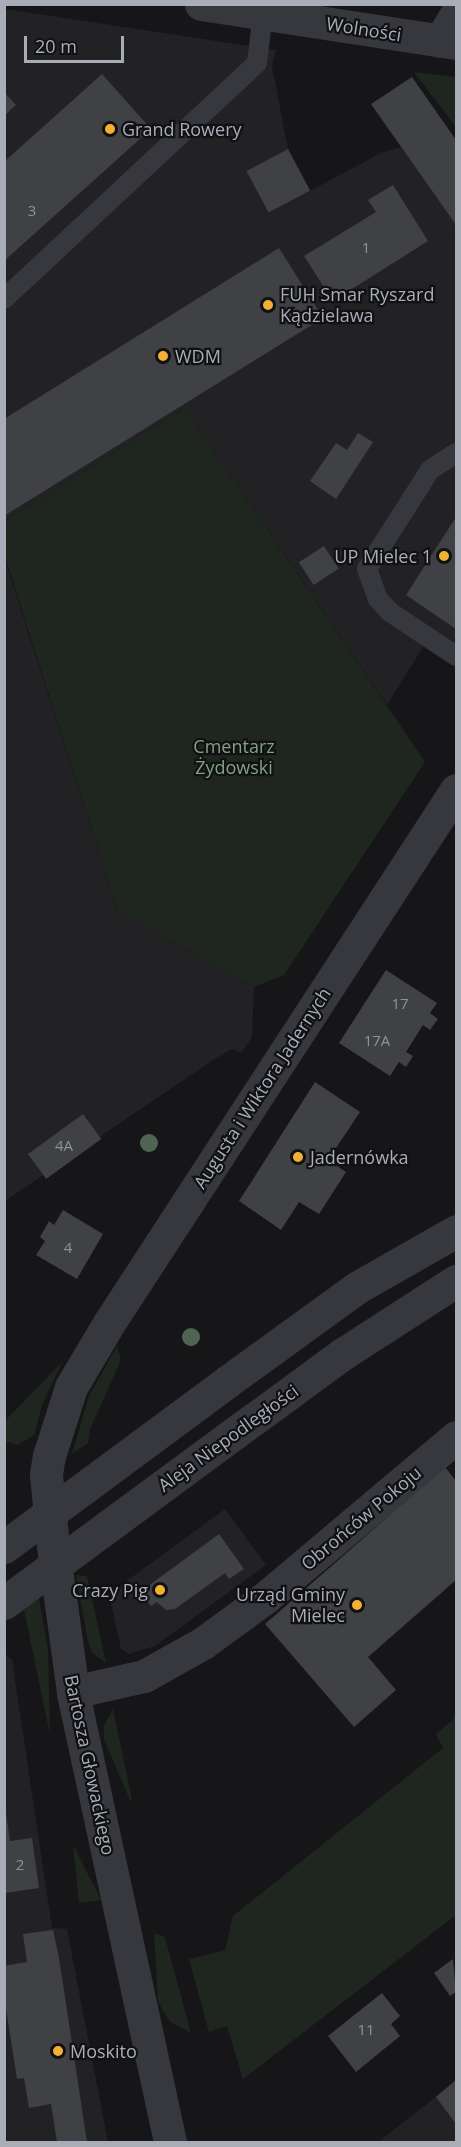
<!DOCTYPE html>
<meta charset="utf-8">
<style>
body{margin:0}
#map{position:relative;width:461px;height:2147px;overflow:hidden;background:#161618;font-family:"Open Sans",sans-serif}
div>[style]{position:absolute}
.built>*{inset:0;background:#222225}
.green>*{inset:0;background:#1e261f}
.building>*{inset:0;background:#404145;transform-origin:0 0}
.service>*{height:20px;margin:-10px;padding:0 10px;transform-origin:10px;border-radius:10px;background:#37383d}
.minor>*{height:33px;margin:-16.5px;padding:0 16.5px;transform-origin:16.5px;border-radius:16.5px;background:#37383d}
.tertiary>*{height:33px;margin:-16.5px;padding:0 16.5px;transform-origin:16.5px;border-radius:16.5px;background:#37383d}
.tertiary-bridge>*{height:33px;margin:-16.5px;padding:0 16.5px;transform-origin:16.5px;border-radius:16.5px;background:#37383d}
.trees>*{width:18px;height:18px;margin:-9px;border-radius:50%;background:#506452}
.dots>*{width:16px;height:16px;translate:-50% -50%;box-sizing:border-box;border:3px solid #111113;border-radius:50%}
span{translate:-50% -50%;white-space:nowrap;text-align:center;line-height:1.15;-webkit-text-stroke:4.5px #111113;paint-order:stroke}
.number-label{font-size:15px;color:#8e929b}
.number-label span{-webkit-text-stroke-width:0}
.street-label{font-size:18px;color:#a8adb8}
.poi-label{font-size:18px;color:#a8adb8}
.left{translate:0 -50%;text-align:left}
.right{translate:-100% -50%;text-align:right}
.park-label{font-size:18px;color:#7fa381}
.frame{position:absolute;inset:0;border:6px solid #a8adb8;pointer-events:none}
.scale{position:absolute;left:24px;top:36px;width:100px;height:27px;box-sizing:border-box;border:3px solid #a8adb8;border-top:0;padding-left:8px;font-size:18px;line-height:21px;white-space:nowrap;color:#a8adb8;-webkit-text-stroke:4px #111113;paint-order:stroke}
</style>
<div id="map">
<div class="built">
<i style="clip-path:polygon(5px 9px,276px 50px,272px 66px,288px 149px,310px 191px,381px 153px,401px 147px,456px 225px,456px 234px,442px 243px,456px 235px,456px 667px,424px 645px,387px 705px,185px 408px,5px 521px)"></i>
<i style="clip-path:polygon(4px 557px,118px 912px,254px 987px,252px 1037px,241px 1053px,232px 1049px,213px 1060px,5px 1201px)"></i>
<i style="clip-path:polygon(225px 1509px,266px 1565px,155px 1646px,129px 1654px,121px 1649px,109px 1594px)"></i>
<i style="clip-path:polygon(4px 1653px,12px 1660px,52px 1928px,67px 1929px,108px 2142px,5px 2142px)"></i>
<i style="clip-path:polygon(456px 2079px,456px 2142px,378px 2142px,432px 2100px)"></i>
</div>
<div class="green">
<i style="clip-path:polygon(414px 72px,456px 77px,456px 127px)"></i>
<i style="clip-path:polygon(185px 408px,425px 762px,284px 975px,254px 987px,118px 912px,5px 557px,5px 521px)"></i>
<i style="clip-path:polygon(117px 1346px,121px 1360px,90px 1429px,88px 1443px,72px 1454px,89px 1396px)"></i>
<i style="clip-path:polygon(62px 1362px,42px 1405px,34px 1435px,18px 1445px,5px 1441px,5px 1421px)"></i>
<i style="clip-path:polygon(76px 1575px,87px 1576px,106px 1663px,92px 1653px,88px 1642px)"></i>
<i style="clip-path:polygon(38px 1593px,48px 1649px,50px 1735px,23px 1605px)"></i>
<i style="clip-path:polygon(113px 1709px,132px 1800px,130px 1800px,104px 1740px,104px 1726px)"></i>
<i style="clip-path:polygon(456px 1717px,456px 1915px,243px 2079px,227px 2026px,209px 2032px,189px 1959px,225px 1950px,233px 1916px,443px 1748px,436px 1734px)"></i>
<i style="clip-path:polygon(73px 1845px,101px 1900px,79px 1903px)"></i>
<i style="clip-path:polygon(154px 1933px,165px 1937px,191px 2033px,170px 2022px,158px 2002px)"></i>
</div>
<div class="building">
<i style="clip-path:polygon(102px 74px,151px 129px,4px 261px,4px 162px)"></i>
<i style="clip-path:polygon(412px 77px,456px 140px,456px 225px,371px 104px)"></i>
<i style="clip-path:polygon(4px 92px,16px 105px,4px 116px)"></i>
<i style="left:288px;top:149px;width:47px;height:47px;rotate:62deg"></i>
<i style="clip-path:polygon(393px 185px,428px 241px,333px 301px,304px 256px,376px 212px,368px 200px)"></i>
<i style="clip-path:polygon(279px 248px,323px 318px,4px 516px,4px 419px)"></i>
<i style="clip-path:polygon(358px 433px,373px 442px,336px 499px,310px 481px,336px 443px,347px 450px)"></i>
<i style="clip-path:polygon(456px 517px,456px 629px,406px 595px)"></i>
<i style="left:324px;top:546px;width:27px;height:30px;rotate:57deg"></i>
<i style="clip-path:polygon(386px 970px,437px 1003px,430px 1013px,438px 1019px,430px 1030px,423px 1025px,406px 1052px,413px 1056px,406px 1067px,399px 1062px,390px 1076px,339px 1043px)"></i>
<i style="clip-path:polygon(315px 1082px,360px 1112px,328px 1160px,346px 1172px,319px 1214px,299px 1202px,281px 1230px,239px 1201px)"></i>
<i style="left:83px;top:1114px;width:31px;height:68px;rotate:54deg"></i>
<i style="clip-path:polygon(63px 1210px,103px 1234px,77px 1279px,36px 1255px,45px 1241px,40px 1237px,49px 1221px,54px 1225px)"></i>
<i style="clip-path:polygon(445px 1467px,456px 1481px,456px 1580px,368px 1657px,396px 1690px,354px 1727px,265px 1624px)"></i>
<i style="clip-path:polygon(219px 1534px,244px 1569px,229px 1579px,225px 1573px,175px 1609px,166px 1610px,157px 1602px,151px 1606px,140px 1592px)"></i>
<i style="clip-path:polygon(6px 1813px,10px 1841px,32px 1838px,39px 1888px,5px 1893px)"></i>
<i style="clip-path:polygon(53px 1930px,59px 1958px,87px 2142px,57px 2142px,51px 2104px,29px 2108px,24px 2078px,17px 2079px,4px 1996px,4px 1966px,27px 1962px,23px 1934px)"></i>
<i style="clip-path:polygon(453px 1959px,456px 1992px,450px 1996px,434px 1973px)"></i>
<i style="clip-path:polygon(382px 1993px,400px 2016px,391px 2024px,400px 2036px,356px 2072px,328px 2036px)"></i>
<i style="clip-path:polygon(456px 2080px,456px 2124px,436px 2097px)"></i>
</div>
<div class="service">
<i style="left:4px;top:299px;width:346px;rotate:-43deg"></i>
<i style="left:257px;top:63px;width:50px;rotate:-83.2deg"></i>
<i style="left:456px;top:453px;width:31px;rotate:147deg"></i>
<i style="left:430px;top:470px;width:117px;rotate:122.5deg"></i>
<i style="left:367px;top:569px;width:32px;rotate:70deg"></i>
<i style="left:378px;top:599px;width:18px;rotate:47deg"></i>
<i style="left:390px;top:612px;width:79px;rotate:33.7deg"></i>
</div>
<div class="minor">
<i style="left:440px;top:41px;width:31px;rotate:-59deg"></i>
<i style="left:73px;top:1692px;width:73px;rotate:-12.7deg"></i>
<i style="left:144px;top:1676px;width:68px;rotate:-29.2deg"></i>
<i style="left:203px;top:1643px;width:78px;rotate:-36.1deg"></i>
<i style="left:266px;top:1597px;width:248px;rotate:-40.1deg"></i>
<i style="left:170px;top:2142px;width:460px;rotate:-102.2deg"></i>
<i style="left:73px;top:1692px;width:147px;rotate:-97.8deg"></i>
<i style="left:53px;top:1546px;width:72px;rotate:-95.6deg"></i>
<i style="left:46px;top:1474px;width:18px;rotate:-81deg"></i>
<i style="left:49px;top:1456px;width:72px;rotate:-72.3deg"></i>
<i style="left:71px;top:1387px;width:74px;rotate:-59.3deg"></i>
<i style="left:109px;top:1323px;width:636px;rotate:-56.93deg"></i>
</div>
<div class="tertiary">
<i style="left:201px;top:4px;width:258px;rotate:8.7deg"></i>
<i style="left:228px;top:1381px;width:160px;rotate:-35.9deg"></i>
<i style="left:358px;top:1287px;width:113px;rotate:-29.7deg"></i>
<i style="left:254px;top:1419px;width:108px;rotate:-36.3deg"></i>
<i style="left:341px;top:1355px;width:137px;rotate:-32.8deg"></i>
</div>
<div class="tertiary-bridge">
<i style="left:4px;top:1547px;width:279px;rotate:-36.5deg"></i>
<i style="left:4px;top:1603px;width:310px;rotate:-36.4deg"></i>
</div>
<div class="trees">
<i style="left:149px;top:1143px"></i>
<i style="left:191px;top:1337px"></i>
</div>
<div class="dots">
<i style="left:110px;top:129px;background:#f2b134"></i>
<i style="left:268px;top:305px;background:#f2b134"></i>
<i style="left:163px;top:356px;background:#f2b134"></i>
<i style="left:444px;top:556px;background:#f2b134"></i>
<i style="left:298px;top:1157px;background:#f2b134"></i>
<i style="left:160px;top:1590px;background:#f2b134"></i>
<i style="left:357px;top:1605px;background:#f2b134"></i>
<i style="left:58px;top:2051px;background:#f2b134"></i>
</div>
<div class="number-label">
<span style="left:32px;top:211px">3</span>
<span style="left:366px;top:248px">1</span>
<span style="left:400px;top:1004px">17</span>
<span style="left:377px;top:1041px">17A</span>
<span style="left:64px;top:1146px">4A</span>
<span style="left:68px;top:1248px">4</span>
<span style="left:20px;top:1865px">2</span>
<span style="left:366px;top:2030px">11</span>
</div>
<div class="street-label">
<span style="left:364px;top:29px;rotate:9deg">Wolności</span>
<span style="left:262px;top:1088px;rotate:-57deg">Augusta i Wiktora Jadernych</span>
<span style="left:228px;top:1438px;rotate:-36deg">Aleja Niepodległości</span>
<span style="left:361px;top:1518px;rotate:-40deg">Obrońców Pokoju</span>
<span style="left:90px;top:1765px;rotate:78deg">Bartosza Głowackiego</span>
</div>
<div class="poi-label">
<span class="left" style="left:122px;top:129px">Grand Rowery</span>
<span class="left" style="left:280px;top:305px">FUH Smar Ryszard<br>Kądzielawa</span>
<span class="left" style="left:175px;top:356px">WDM</span>
<span class="right" style="left:432px;top:556px">UP Mielec 1</span>
<span class="left" style="left:310px;top:1157px">Jadernówka</span>
<span class="right" style="left:148px;top:1590px">Crazy Pig</span>
<span class="right" style="left:345px;top:1605px">Urząd Gminy<br>Mielec</span>
<span class="left" style="left:70px;top:2051px">Moskito</span>
</div>
<div class="park-label">
<span style="left:234px;top:757px">Cmentarz<br>Żydowski</span>
</div>
<div class="frame"></div>
<div class="scale">20 m</div>
</div>
